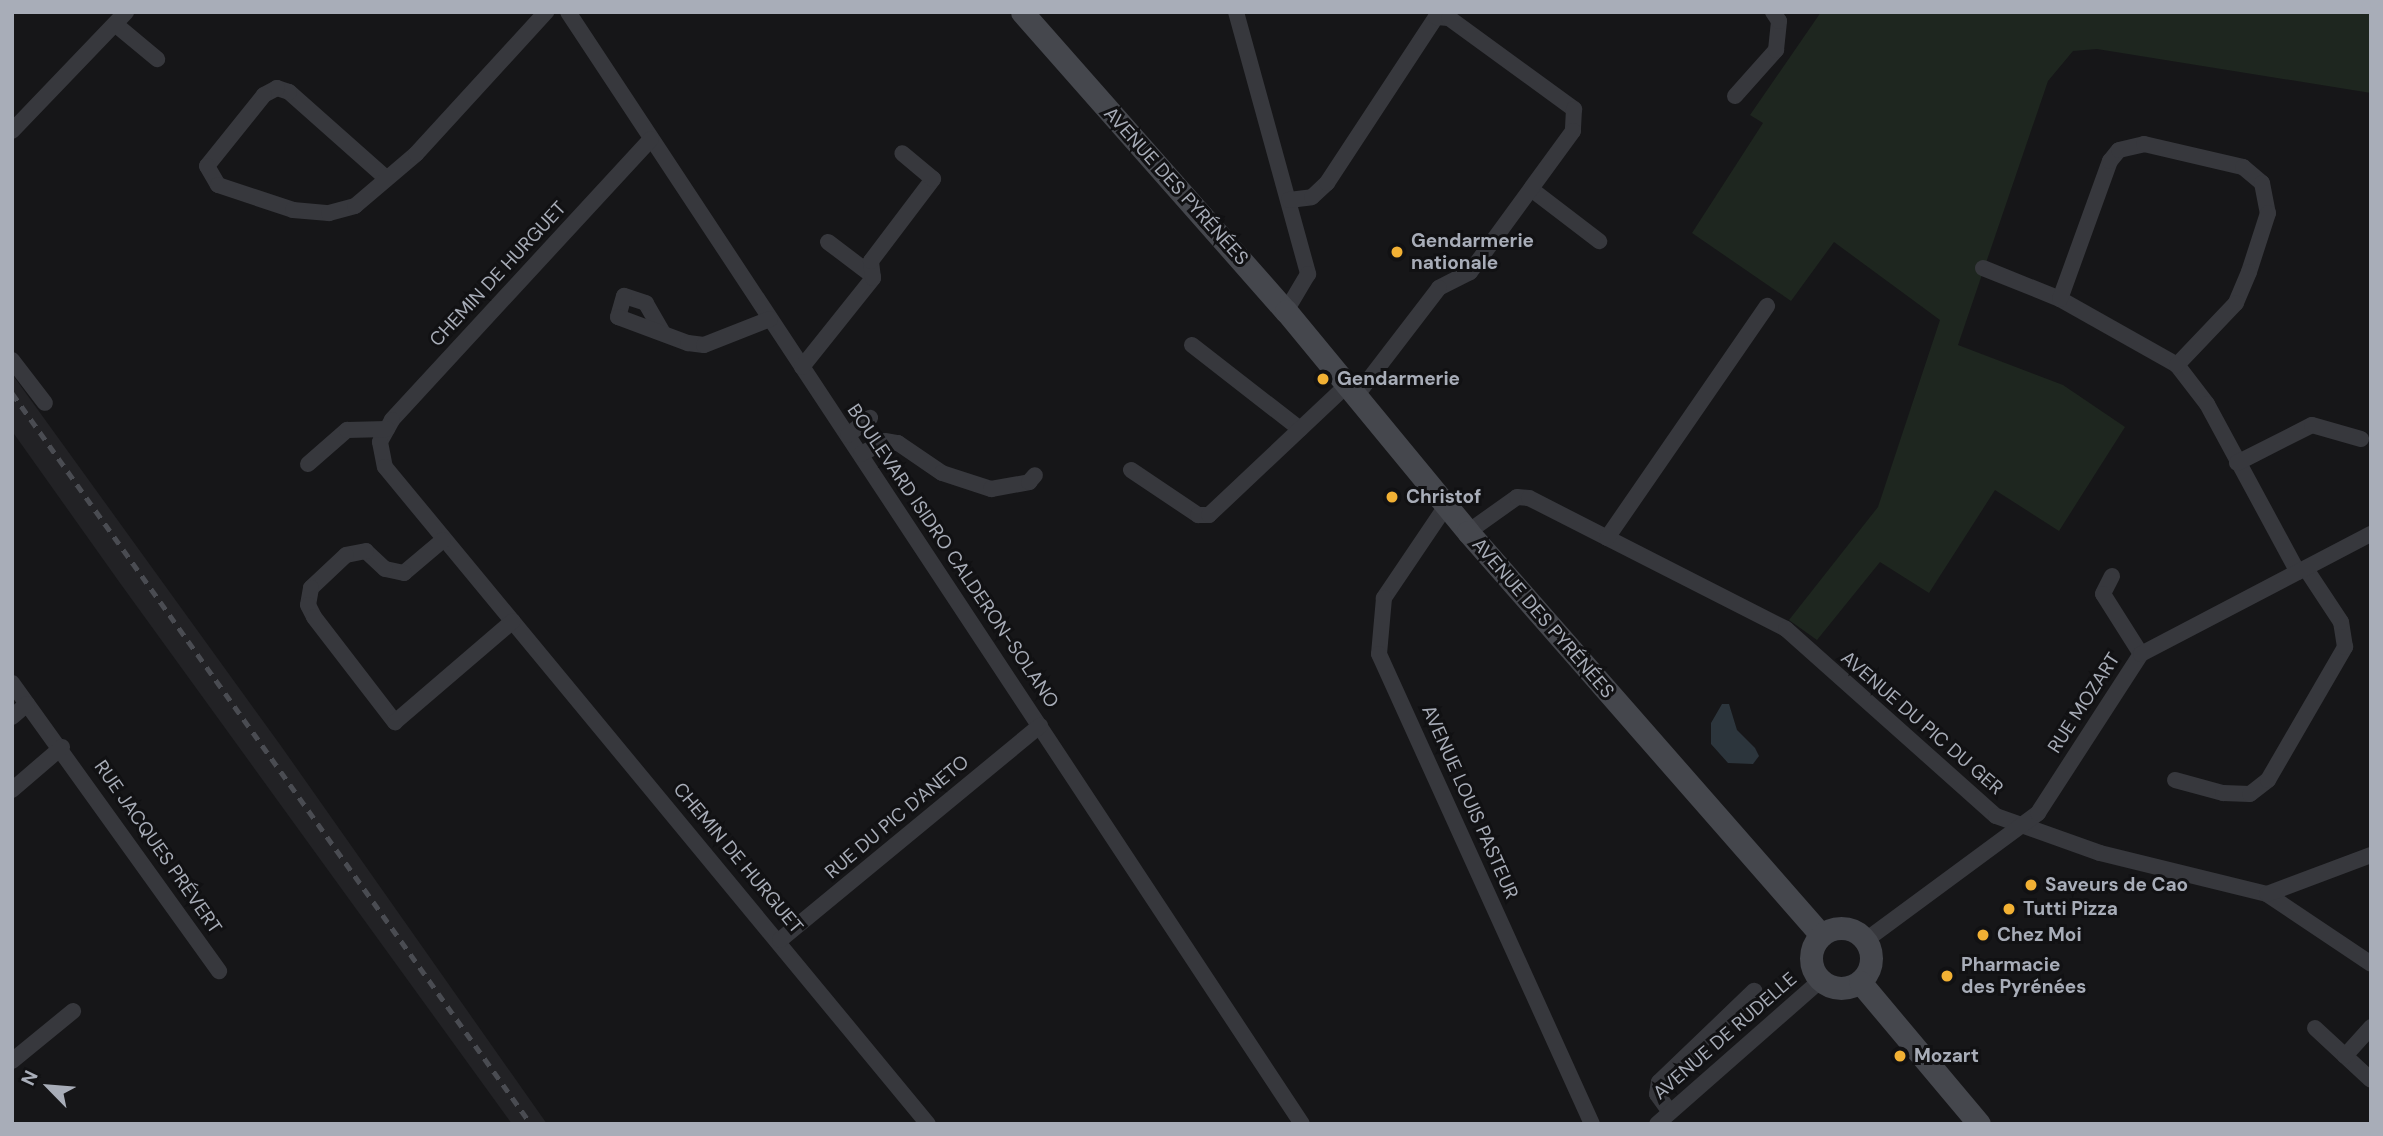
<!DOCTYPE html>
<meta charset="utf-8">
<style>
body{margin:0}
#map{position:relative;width:2383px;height:1136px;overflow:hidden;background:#161618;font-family:"DM Sans",sans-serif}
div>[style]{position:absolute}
.built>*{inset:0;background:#222225}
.green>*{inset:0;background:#1e261f}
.water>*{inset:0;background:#2c353c}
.minor>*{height:16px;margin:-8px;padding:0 8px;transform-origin:8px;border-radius:8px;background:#37383d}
.secondary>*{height:23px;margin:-11.5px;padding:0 11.5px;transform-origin:11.5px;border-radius:11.5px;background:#45474d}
.secondary>.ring{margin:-11.5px;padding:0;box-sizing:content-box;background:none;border:23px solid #45474d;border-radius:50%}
.rail>*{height:5px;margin-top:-2.5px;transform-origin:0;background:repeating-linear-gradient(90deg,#4a4c52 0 9px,transparent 0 16px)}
.dots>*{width:19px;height:19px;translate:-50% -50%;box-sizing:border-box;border:4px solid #111113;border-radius:50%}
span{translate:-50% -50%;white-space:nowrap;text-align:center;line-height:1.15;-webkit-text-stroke:6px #111113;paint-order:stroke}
.street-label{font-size:19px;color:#a8adb8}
.poi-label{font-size:19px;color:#a8adb8;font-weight:700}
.left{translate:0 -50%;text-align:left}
.frame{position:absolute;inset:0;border:14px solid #a8adb8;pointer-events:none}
.north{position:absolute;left:14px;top:1052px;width:70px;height:70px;-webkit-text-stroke:5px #111113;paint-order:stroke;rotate:295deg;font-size:19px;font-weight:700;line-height:28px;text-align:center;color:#a8adb8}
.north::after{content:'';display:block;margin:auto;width:24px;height:32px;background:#a8adb8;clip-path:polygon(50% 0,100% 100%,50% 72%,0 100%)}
</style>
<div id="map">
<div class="built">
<i style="clip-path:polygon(12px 374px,281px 746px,547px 1124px,512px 1124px,120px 583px,12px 431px)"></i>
</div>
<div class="green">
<i style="clip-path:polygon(1821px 12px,2371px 12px,2371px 93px,2097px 49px,2073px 51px,2048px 81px,1958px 345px,2063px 385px,2125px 427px,2059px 531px,1995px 490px,1929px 593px,1880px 562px,1817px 640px,1789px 620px,1878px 507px,1940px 320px,1834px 242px,1791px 301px,1692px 233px,1763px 123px,1750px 115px)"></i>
</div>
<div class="water">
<i style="clip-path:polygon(1722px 704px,1729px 704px,1737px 730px,1755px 748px,1759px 756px,1753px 764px,1728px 763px,1711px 744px,1711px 723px)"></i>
</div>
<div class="minor">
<i style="left:568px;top:12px;width:1332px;rotate:56.57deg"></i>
<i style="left:1236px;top:12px;width:272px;rotate:74.6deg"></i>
<i style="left:1308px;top:274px;width:43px;rotate:120.7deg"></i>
<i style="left:115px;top:24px;width:55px;rotate:39.8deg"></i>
<i style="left:1735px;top:96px;width:62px;rotate:-48.3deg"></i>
<i style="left:1776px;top:50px;width:29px;rotate:-84deg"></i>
<i style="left:1779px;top:21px;width:11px;rotate:-124deg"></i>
<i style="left:12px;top:131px;width:165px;rotate:-46.2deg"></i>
<i style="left:651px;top:139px;width:382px;rotate:132.7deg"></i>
<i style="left:392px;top:420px;width:25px;rotate:119deg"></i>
<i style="left:380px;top:442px;width:25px;rotate:79deg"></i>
<i style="left:385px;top:467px;width:852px;rotate:50.43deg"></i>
<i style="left:386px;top:178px;width:130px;rotate:-138.4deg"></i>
<i style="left:289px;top:92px;width:13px;rotate:-162deg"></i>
<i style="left:277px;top:88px;width:15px;rotate:152deg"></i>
<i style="left:264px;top:95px;width:91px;rotate:128.8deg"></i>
<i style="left:207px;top:166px;width:22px;rotate:60deg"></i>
<i style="left:218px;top:185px;width:79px;rotate:18.4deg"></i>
<i style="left:293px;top:210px;width:36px;rotate:5deg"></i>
<i style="left:329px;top:213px;width:27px;rotate:-15deg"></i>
<i style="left:355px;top:206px;width:80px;rotate:-40.4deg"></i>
<i style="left:416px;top:154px;width:193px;rotate:-47.5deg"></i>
<i style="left:1531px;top:189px;width:86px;rotate:37.4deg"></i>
<i style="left:1289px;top:200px;width:23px;rotate:-7deg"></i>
<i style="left:1312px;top:197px;width:21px;rotate:-43deg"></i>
<i style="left:1327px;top:183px;width:199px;rotate:-56.7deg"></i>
<i style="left:1436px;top:17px;width:13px;rotate:4deg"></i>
<i style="left:1449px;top:18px;width:155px;rotate:36.1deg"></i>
<i style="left:1574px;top:109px;width:22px;rotate:93deg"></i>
<i style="left:1573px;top:131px;width:175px;rotate:126.1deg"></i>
<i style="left:1470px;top:272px;width:35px;rotate:153deg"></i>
<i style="left:1439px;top:288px;width:135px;rotate:127.5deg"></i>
<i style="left:828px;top:242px;width:56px;rotate:37.1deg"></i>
<i style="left:1983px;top:268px;width:83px;rotate:21.9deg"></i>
<i style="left:2060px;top:299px;width:134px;rotate:29.4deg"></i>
<i style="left:2177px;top:365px;width:49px;rotate:52.4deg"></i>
<i style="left:2207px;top:404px;width:191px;rotate:61.6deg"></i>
<i style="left:2060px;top:299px;width:147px;rotate:-70.1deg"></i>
<i style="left:2110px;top:161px;width:14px;rotate:-51deg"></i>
<i style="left:2119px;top:150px;width:26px;rotate:-13deg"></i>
<i style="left:2144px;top:144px;width:102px;rotate:13.1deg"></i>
<i style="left:2243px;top:167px;width:25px;rotate:40deg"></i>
<i style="left:2262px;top:183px;width:31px;rotate:79deg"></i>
<i style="left:2268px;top:213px;width:62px;rotate:107.9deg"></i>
<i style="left:2249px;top:272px;width:34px;rotate:113deg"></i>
<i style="left:2236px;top:303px;width:86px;rotate:133.6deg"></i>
<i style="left:663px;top:333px;width:34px;rotate:-120deg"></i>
<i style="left:646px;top:303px;width:23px;rotate:-162deg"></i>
<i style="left:624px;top:296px;width:22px;rotate:106deg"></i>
<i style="left:618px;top:317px;width:75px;rotate:20.4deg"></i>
<i style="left:688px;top:343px;width:16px;rotate:7deg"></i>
<i style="left:704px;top:345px;width:71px;rotate:-21.5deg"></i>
<i style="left:1192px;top:345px;width:137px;rotate:37.9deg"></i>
<i style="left:12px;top:360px;width:54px;rotate:52.5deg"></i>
<i style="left:802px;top:367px;width:114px;rotate:-51.4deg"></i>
<i style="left:873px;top:278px;width:17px;rotate:-97deg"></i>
<i style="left:871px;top:261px;width:103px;rotate:-52.9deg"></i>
<i style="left:933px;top:179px;width:40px;rotate:-140deg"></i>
<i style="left:848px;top:435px;width:28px;rotate:-38deg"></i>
<i style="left:861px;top:454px;width:27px;rotate:-28deg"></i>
<i style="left:885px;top:441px;width:13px;rotate:9deg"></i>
<i style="left:898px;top:443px;width:53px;rotate:34.3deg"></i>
<i style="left:942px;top:473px;width:52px;rotate:18.1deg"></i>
<i style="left:991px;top:489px;width:39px;rotate:-10deg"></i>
<i style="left:1029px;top:482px;width:9px;rotate:-49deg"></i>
<i style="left:2237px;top:463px;width:84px;rotate:-26.9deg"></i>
<i style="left:2312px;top:425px;width:51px;rotate:15.9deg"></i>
<i style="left:308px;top:464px;width:52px;rotate:-41.1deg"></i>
<i style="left:347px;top:430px;width:40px;rotate:-1.4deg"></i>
<i style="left:1131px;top:470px;width:81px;rotate:33.9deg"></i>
<i style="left:1198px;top:515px;width:11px"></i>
<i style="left:1209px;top:515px;width:191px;rotate:-43.3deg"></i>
<i style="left:1448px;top:503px;width:115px;rotate:124deg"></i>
<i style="left:1384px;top:598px;width:56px;rotate:95.1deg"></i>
<i style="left:1379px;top:654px;width:516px;rotate:65.62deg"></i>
<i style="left:1468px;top:532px;width:60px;rotate:-35.5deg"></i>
<i style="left:1517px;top:497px;width:12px;rotate:5deg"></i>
<i style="left:1529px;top:498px;width:288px;rotate:27deg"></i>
<i style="left:1786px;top:629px;width:281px;rotate:41.7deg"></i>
<i style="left:1996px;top:816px;width:110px;rotate:19.6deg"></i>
<i style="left:2100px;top:853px;width:172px;rotate:13.8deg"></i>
<i style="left:2267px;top:894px;width:125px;rotate:33.9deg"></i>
<i style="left:1607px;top:538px;width:282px;rotate:-55.4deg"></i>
<i style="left:443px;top:540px;width:51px;rotate:139.8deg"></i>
<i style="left:404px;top:573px;width:19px;rotate:-168deg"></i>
<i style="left:385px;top:569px;width:26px;rotate:-137deg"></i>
<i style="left:366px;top:551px;width:20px;rotate:169deg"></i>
<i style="left:346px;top:555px;width:48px;rotate:136.7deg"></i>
<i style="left:311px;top:588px;width:17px;rotate:100deg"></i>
<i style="left:308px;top:605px;width:13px;rotate:63deg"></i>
<i style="left:314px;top:617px;width:133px;rotate:52.4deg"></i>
<i style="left:395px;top:722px;width:155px;rotate:-40.6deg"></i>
<i style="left:2112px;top:576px;width:20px;rotate:117deg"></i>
<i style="left:2103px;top:594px;width:71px;rotate:57.7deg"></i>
<i style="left:12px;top:683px;width:355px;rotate:54.3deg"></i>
<i style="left:12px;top:717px;width:20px;rotate:-41deg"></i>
<i style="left:2175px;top:780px;width:50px;rotate:15.2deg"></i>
<i style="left:2223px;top:793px;width:27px;rotate:2deg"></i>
<i style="left:2250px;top:794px;width:23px;rotate:-38deg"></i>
<i style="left:2268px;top:780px;width:154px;rotate:-59.9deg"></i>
<i style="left:2345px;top:647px;width:25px;rotate:-99deg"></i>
<i style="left:2341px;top:622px;width:64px;rotate:-123.4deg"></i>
<i style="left:12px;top:790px;width:66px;rotate:-40.7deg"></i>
<i style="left:2267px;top:894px;width:111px;rotate:-20.6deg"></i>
<i style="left:780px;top:940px;width:337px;rotate:-39.5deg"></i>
<i style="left:1866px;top:940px;width:214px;rotate:-36.4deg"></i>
<i style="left:2038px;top:813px;width:189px;rotate:-57.1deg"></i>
<i style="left:2141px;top:654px;width:259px;rotate:-27.6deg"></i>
<i style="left:2315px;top:1028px;width:76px;rotate:42.9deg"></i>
<i style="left:2345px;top:1056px;width:39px;rotate:-48deg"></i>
<i style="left:12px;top:1061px;width:79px;rotate:-39.3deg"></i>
<i style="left:1670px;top:1112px;width:22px;rotate:-126deg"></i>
<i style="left:1657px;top:1094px;width:12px;rotate:-81deg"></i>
<i style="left:1659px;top:1082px;width:132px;rotate:-43.8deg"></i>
<i style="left:1657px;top:1124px;width:217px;rotate:-41.3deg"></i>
</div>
<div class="secondary">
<i style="left:1022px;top:12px;width:399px;rotate:48.6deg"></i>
<i style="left:1286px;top:311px;width:286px;rotate:50.5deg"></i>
<i style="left:1468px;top:532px;width:536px;rotate:48.78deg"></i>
<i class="ring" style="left:1811px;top:928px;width:37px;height:37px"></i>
<i style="left:1860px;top:982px;width:185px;rotate:50deg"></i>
</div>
<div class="rail">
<i style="left:12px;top:393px;width:897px;rotate:54.63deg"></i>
</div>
<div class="dots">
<i style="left:1397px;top:252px;background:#f2b134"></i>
<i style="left:1323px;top:379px;background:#f2b134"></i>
<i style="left:1392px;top:497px;background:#f2b134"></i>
<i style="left:2031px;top:885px;background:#f2b134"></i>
<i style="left:2009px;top:909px;background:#f2b134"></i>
<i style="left:1983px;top:935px;background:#f2b134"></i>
<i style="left:1947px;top:976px;background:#f2b134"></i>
<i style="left:1900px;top:1056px;background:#f2b134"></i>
</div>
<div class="street-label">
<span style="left:1176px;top:186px;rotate:48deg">AVENUE DES PYRÉNÉES</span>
<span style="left:498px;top:274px;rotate:-47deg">CHEMIN DE HURGUET</span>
<span style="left:953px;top:556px;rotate:56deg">BOULEVARD ISIDRO CALDERON-SOLANO</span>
<span style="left:1543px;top:618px;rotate:49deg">AVENUE DES PYRÉNÉES</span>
<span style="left:2084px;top:703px;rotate:-57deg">RUE MOZART</span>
<span style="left:1922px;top:723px;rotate:41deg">AVENUE DU PIC DU GER</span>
<span style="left:1470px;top:802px;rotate:66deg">AVENUE LOUIS PASTEUR</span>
<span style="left:897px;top:817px;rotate:-40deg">RUE DU PIC D'ANETO</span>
<span style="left:158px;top:847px;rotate:55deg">RUE JACQUES PRÉVERT</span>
<span style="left:738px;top:858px;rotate:50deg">CHEMIN DE HURGUET</span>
<span style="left:1725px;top:1036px;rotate:-41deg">AVENUE DE RUDELLE</span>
</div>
<div class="poi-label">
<span class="left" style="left:1411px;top:252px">Gendarmerie<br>nationale</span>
<span class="left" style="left:1337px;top:379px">Gendarmerie</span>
<span class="left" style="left:1406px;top:497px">Christof</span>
<span class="left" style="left:2045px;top:885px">Saveurs de Cao</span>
<span class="left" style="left:2023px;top:909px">Tutti Pizza</span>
<span class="left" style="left:1997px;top:935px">Chez Moi</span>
<span class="left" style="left:1961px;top:976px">Pharmacie<br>des Pyrénées</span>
<span class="left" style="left:1914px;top:1056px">Mozart</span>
</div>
<div class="frame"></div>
<div class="north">N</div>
</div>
